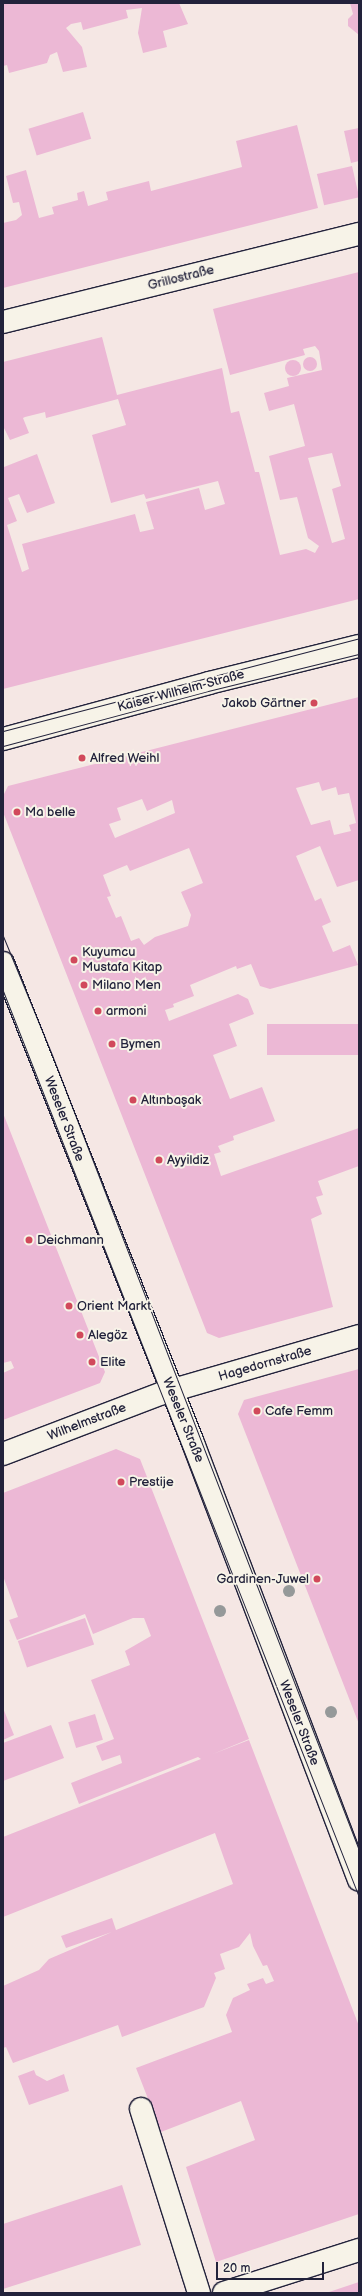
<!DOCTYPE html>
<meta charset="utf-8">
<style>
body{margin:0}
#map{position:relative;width:362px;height:2296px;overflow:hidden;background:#f5e7e4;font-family:"Balsamiq Sans",sans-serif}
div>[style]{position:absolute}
.building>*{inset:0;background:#ecb8d5;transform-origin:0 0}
.round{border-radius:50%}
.roads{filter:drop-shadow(1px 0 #22223b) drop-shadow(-1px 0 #22223b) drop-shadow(0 1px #22223b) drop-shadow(0 -1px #22223b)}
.minor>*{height:22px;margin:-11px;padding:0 11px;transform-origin:11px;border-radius:11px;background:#f7f3e8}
.major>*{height:22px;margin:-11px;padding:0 11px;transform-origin:11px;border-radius:11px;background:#f7f3e8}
.tram>*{height:1px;margin:-0.5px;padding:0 0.5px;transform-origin:0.5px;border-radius:0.5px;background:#22223b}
.trees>*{width:12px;height:12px;margin:-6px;border-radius:50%;background:#959999}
.dots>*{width:11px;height:11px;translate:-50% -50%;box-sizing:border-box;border:2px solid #f7f3e8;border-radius:50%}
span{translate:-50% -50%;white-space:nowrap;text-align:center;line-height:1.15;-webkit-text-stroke:4px #f7f3e8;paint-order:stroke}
.street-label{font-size:13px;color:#22223b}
.poi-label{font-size:13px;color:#22223b}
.right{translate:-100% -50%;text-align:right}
.left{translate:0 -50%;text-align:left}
.frame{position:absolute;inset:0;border:4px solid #22223b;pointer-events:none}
.scale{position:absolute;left:216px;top:2262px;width:108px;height:18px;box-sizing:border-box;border:2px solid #22223b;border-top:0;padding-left:5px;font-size:12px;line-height:14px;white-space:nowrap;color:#22223b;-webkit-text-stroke:3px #f7f3e8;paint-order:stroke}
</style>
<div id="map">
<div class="building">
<i style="clip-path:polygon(3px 3px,179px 3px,188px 24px,163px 31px,167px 47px,143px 53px,138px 33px,142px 8px,126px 10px,128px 18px,83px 30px,81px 22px,71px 24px,66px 28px,82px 47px,87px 67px,63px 72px,57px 52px,50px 55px,47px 63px,9px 73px,7px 65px,3px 66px)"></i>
<i style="clip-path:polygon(350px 3px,359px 3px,359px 35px,348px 26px,348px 19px,353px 14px)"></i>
<i style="left:83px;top:112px;width:28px;height:57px;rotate:73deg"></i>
<i style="clip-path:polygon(297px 125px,318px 208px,3px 288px,3px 223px,16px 220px,22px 215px,19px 202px,13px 203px,6px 176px,26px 170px,39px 218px,54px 214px,52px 207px,78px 200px,77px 193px,84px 191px,88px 206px,108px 200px,106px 192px,149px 181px,151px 191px,242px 167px,236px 141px)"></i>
<i style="clip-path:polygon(359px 128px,359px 161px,351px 163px,344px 131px)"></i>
<i style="left:352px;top:166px;width:32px;height:36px;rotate:77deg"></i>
<i style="clip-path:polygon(evenodd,359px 272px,359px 599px,3px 689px,3px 464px,4px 467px,37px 454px,55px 503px,27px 513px,19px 494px,8px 498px,17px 521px,7px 525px,22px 572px,29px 569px,22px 544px,135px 514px,140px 532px,154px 529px,146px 502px,199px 488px,205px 510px,225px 504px,218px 481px,146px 499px,144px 494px,111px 503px,92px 435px,126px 425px,118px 399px,46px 418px,45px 412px,25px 417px,23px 418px,29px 433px,10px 440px,3px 426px,3px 362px,102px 337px,117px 395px,222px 368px,231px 413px,239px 411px,255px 472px,259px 472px,280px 555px,306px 549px,315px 553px,319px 546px,308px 538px,297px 497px,280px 500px,269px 456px,305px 446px,294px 404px,269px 411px,264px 393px,289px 386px,287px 378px,322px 370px,319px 351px,315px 346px,303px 349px,305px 355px,230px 375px,213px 309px,359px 272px,332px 453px,341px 486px,332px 489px,345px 539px,332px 543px,308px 458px,332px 453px)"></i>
<i class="round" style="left:303px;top:357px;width:14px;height:14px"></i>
<i class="round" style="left:285px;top:360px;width:16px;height:16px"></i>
<i style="clip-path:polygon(evenodd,359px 697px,359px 880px,337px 887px,320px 846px,296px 856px,315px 901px,321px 898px,331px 922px,322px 926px,333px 952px,350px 945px,358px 965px,270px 989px,260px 986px,251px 964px,237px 969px,236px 966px,190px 985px,194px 996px,173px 1004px,174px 1007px,165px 1010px,169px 1021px,238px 994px,248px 999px,254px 1014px,229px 1024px,237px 1046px,213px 1055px,230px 1099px,262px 1087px,275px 1121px,233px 1136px,234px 1140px,218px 1146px,221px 1152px,214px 1154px,221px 1176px,359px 1128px,359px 1166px,318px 1181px,323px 1195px,316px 1197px,322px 1214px,311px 1219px,333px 1307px,219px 1338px,207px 1333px,3px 812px,3px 796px,8px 786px,359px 697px,319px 782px,322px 791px,336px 787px,338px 795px,349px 793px,356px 823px,349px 825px,351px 831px,334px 835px,330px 820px,311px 825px,296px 788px,319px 782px,359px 697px,142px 799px,147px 811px,172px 800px,175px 813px,115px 838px,109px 824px,121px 820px,117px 808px,142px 799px,359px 697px,189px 848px,203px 883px,181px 892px,191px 915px,188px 926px,155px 937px,144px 945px,139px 938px,131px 941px,121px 916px,116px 918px,107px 897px,111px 896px,103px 875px,127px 865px,130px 871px,189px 848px)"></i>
<i style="left:359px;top:1024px;width:31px;height:92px;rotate:90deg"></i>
<i style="clip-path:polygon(3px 1113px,105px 1372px,100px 1383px,3px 1420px,3px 1373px,14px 1368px,11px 1361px,3px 1363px)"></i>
<i style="clip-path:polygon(359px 1369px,359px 1724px,238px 1414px,244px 1400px)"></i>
<i style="clip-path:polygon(116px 1449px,140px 1459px,249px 1739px,213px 1754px,249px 1740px,359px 2026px,359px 2214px,216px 2262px,186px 2167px,255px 2140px,241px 2101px,161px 2132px,136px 2068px,232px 2032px,226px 2015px,233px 1998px,250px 1990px,247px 1984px,263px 1978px,266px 1984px,274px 1981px,267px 1965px,263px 1966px,253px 1946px,250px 1933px,239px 1947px,220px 1954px,225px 1969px,214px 1973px,216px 1978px,204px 2007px,122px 2037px,118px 2025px,13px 2063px,6px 2047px,3px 2048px,3px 1986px,39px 1970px,49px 1959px,112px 1932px,66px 1948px,61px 1936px,112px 1918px,116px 1930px,233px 1884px,215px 1833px,3px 1917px,3px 1837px,201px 1759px,198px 1757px,79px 1804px,71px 1783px,122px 1763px,120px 1755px,102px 1761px,96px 1746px,114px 1739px,91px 1680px,130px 1665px,125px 1651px,151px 1636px,144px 1618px,133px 1618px,93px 1634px,85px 1614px,17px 1640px,9px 1620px,18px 1617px,3px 1576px,3px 1493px)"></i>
<i style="left:85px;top:1618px;width:28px;height:71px;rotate:71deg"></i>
<i style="clip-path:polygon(3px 1708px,14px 1735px,3px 1740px)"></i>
<i style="left:95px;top:1714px;width:27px;height:28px;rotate:73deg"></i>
<i style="clip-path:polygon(51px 1725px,64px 1758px,3px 1781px,3px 1743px)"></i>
<i style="clip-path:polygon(34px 2070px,36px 2075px,47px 2081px,64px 2074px,69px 2091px,29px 2105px,18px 2076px)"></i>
<i style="clip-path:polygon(122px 2185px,141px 2245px,3px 2289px,3px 2224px)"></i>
<i style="clip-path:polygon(359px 2282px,359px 2293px,326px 2293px)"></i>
</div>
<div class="roads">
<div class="minor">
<i style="left:3px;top:322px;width:367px;rotate:-13.9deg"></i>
<i style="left:3px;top:739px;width:213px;rotate:-15.2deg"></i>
<i style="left:209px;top:683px;width:154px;rotate:-13.9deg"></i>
<i style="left:3px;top:1454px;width:171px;rotate:-20.9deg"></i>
<i style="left:163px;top:1393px;width:204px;rotate:-16.2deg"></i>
<i style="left:141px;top:2109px;width:193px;rotate:72.5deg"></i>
<i style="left:224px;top:2293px;width:142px;rotate:-17.7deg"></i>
</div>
<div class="major">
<i style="left:3px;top:963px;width:516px;rotate:68.4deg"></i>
<i style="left:193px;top:1443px;width:467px;rotate:69.2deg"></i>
</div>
</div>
<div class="tram">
<i style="left:3px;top:731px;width:368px;rotate:-14.6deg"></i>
<i style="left:3px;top:746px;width:212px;rotate:-15deg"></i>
<i style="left:208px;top:691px;width:155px;rotate:-13.8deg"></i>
<i style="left:3px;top:936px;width:129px;rotate:67.6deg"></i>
<i style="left:52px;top:1055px;width:852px;rotate:68.89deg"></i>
<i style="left:3px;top:991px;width:973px;rotate:68.55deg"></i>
</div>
<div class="trees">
<i style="left:289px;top:1591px"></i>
<i style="left:220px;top:1611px"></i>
<i style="left:331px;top:1712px"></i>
</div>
<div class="dots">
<i style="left:314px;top:703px;background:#d1495b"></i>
<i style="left:82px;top:758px;background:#d1495b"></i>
<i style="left:17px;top:812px;background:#d1495b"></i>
<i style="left:74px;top:960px;background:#d1495b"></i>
<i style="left:84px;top:985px;background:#d1495b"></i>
<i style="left:98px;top:1011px;background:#d1495b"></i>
<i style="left:112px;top:1044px;background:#d1495b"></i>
<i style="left:133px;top:1100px;background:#d1495b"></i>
<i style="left:159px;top:1160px;background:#d1495b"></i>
<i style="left:29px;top:1240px;background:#d1495b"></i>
<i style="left:69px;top:1306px;background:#d1495b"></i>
<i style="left:80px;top:1335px;background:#d1495b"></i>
<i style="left:92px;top:1362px;background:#d1495b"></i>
<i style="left:257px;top:1411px;background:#d1495b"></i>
<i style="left:121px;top:1482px;background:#d1495b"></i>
<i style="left:317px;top:1579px;background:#d1495b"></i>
</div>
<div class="street-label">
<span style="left:181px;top:278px;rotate:-14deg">Grillostraße</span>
<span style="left:181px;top:691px;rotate:-15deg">Kaiser-Wilhelm-Straße</span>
<span style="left:64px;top:1119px;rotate:69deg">Weseler Straße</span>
<span style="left:265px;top:1364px;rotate:-16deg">Hagedornstraße</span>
<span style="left:183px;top:1420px;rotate:68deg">Weseler Straße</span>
<span style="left:87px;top:1422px;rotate:-21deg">Wilhelmstraße</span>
<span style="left:299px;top:1723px;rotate:69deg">Weseler Straße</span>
</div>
<div class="poi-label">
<span class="right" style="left:306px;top:703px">Jakob Gärtner</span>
<span class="left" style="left:90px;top:758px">Alfred Weihl</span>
<span class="left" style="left:25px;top:812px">Ma belle</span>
<span class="left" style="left:82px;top:960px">Kuyumcu<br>Mustafa Kitap</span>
<span class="left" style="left:92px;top:985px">Milano Men</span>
<span class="left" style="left:106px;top:1011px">armoni</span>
<span class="left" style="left:120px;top:1044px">Bymen</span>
<span class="left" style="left:141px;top:1100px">Altınbaşak</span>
<span class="left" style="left:167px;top:1160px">Ayyildiz</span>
<span class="left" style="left:37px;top:1240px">Deichmann</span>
<span class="left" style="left:77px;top:1306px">Orient Markt</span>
<span class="left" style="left:88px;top:1335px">Alegöz</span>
<span class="left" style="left:100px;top:1362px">Elite</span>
<span class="left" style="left:265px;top:1411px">Cafe Femm</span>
<span class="left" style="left:129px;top:1482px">Prestije</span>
<span class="right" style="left:309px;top:1579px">Gardinen-Juwel</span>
</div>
<div class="frame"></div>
<div class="scale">20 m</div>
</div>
